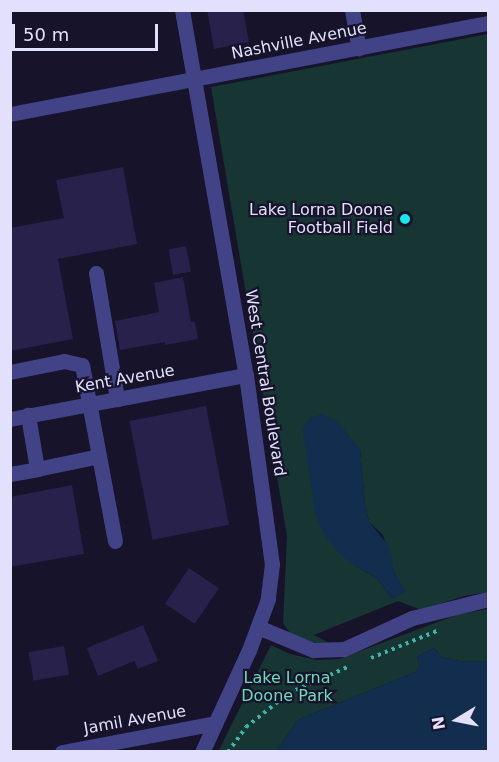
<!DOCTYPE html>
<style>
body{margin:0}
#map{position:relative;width:499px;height:762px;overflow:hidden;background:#16132b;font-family:"DejaVu Sans",sans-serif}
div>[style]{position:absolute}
.green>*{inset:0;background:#173532}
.water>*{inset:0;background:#132d4f}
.building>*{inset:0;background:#27214b;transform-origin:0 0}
.path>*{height:4px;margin-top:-2px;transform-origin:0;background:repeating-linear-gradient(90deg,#3ab7a9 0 3px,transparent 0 7.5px)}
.minor>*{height:15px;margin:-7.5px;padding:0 7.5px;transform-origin:7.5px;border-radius:7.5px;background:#424387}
.dots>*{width:16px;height:16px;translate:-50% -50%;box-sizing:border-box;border:3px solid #16132b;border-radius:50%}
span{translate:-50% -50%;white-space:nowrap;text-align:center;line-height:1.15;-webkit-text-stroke:4.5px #16132b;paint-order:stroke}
.street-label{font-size:16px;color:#e2e0fd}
.poi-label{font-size:16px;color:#e2e0fd}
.right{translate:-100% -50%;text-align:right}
.park-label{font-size:16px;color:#6fdaba}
.frame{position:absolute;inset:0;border:12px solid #e2e0fd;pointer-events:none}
.north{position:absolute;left:427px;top:690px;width:60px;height:60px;-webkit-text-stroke:4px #16132b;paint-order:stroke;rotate:260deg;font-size:16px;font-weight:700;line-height:24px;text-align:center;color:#e2e0fd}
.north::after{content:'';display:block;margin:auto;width:21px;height:27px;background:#e2e0fd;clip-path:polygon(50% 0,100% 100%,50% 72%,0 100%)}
.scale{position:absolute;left:12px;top:24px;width:146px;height:27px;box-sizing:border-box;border:3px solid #e2e0fd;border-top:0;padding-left:8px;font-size:18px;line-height:21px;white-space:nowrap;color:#e2e0fd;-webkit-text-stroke:4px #16132b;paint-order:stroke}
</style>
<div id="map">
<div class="green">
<i style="clip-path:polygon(evenodd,488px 34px,488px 592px,464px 596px,421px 610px,398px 601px,314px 635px,329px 643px,323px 645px,291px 635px,283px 623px,287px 536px,211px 87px,488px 34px,305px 442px,360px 449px,365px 505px,369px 522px,383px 535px,395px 574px,405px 592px,391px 598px,377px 578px,355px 566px,310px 476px,305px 442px)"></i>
<i style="clip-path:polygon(488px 609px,488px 662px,459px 661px,442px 657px,434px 648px,417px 657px,420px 667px,415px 672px,298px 720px,276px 751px,218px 752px,271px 645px,290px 654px,317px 660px,339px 659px,459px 614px)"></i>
</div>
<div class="water">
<i style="clip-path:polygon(322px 414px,338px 422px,360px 449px,365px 505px,369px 522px,389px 546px,395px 574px,406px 592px,391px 598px,377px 578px,355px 566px,340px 554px,324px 534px,315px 514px,303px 432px,305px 423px,312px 417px)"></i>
<i style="clip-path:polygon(434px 648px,442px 657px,459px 661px,488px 662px,488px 751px,276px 751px,298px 720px,415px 672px,420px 667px,417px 657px)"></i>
</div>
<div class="building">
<i style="clip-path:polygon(207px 10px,243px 10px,249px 42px,214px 49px)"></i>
<i style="clip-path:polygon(123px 167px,137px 244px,58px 259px,73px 339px,10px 351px,10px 228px,64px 218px,56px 180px)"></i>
<i style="left:186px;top:246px;width:26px;height:18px;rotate:79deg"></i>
<i style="clip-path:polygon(183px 277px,191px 322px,195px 322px,198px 339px,165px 345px,165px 342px,120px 350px,115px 321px,159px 312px,154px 283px)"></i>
<i style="left:206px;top:406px;width:121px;height:78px;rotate:79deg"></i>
<i style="clip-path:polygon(72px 485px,84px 554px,10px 567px,10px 497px)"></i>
<i style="left:189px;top:568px;width:36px;height:43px;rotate:34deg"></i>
<i style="clip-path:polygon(143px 625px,158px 661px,138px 669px,134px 661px,98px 676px,87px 648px)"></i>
<i style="left:64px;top:646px;width:29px;height:36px;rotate:80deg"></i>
</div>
<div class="path">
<i style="left:371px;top:658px;width:74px;rotate:-22.4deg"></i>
<i style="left:228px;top:752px;width:31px;rotate:-54deg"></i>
<i style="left:246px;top:727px;width:55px;rotate:-38.3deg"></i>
<i style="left:289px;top:693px;width:67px;rotate:-23.9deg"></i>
</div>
<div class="minor">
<i style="left:182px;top:10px;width:371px;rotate:80.1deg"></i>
<i style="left:246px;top:375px;width:191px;rotate:82.2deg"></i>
<i style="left:272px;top:564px;width:35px;rotate:97deg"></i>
<i style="left:268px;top:599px;width:54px;rotate:110.4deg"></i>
<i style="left:249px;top:650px;width:112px;rotate:114.7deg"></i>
<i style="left:352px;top:10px;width:39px;rotate:80deg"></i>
<i style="left:10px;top:114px;width:487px;rotate:-10.8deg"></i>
<i style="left:96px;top:273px;width:128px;rotate:80.5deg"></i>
<i style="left:10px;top:372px;width:55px;rotate:-11.5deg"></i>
<i style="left:64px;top:361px;width:18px;rotate:13deg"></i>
<i style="left:82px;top:365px;width:179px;rotate:79.4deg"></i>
<i style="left:10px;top:419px;width:240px;rotate:-10.6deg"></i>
<i style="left:37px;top:469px;width:63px;rotate:-11.8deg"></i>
<i style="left:10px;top:474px;width:27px;rotate:-10deg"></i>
<i style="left:37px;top:469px;width:55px;rotate:-99.5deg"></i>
<i style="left:258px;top:627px;width:60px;rotate:22.7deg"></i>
<i style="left:313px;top:650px;width:31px;rotate:-2deg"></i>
<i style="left:344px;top:649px;width:75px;rotate:-24.5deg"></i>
<i style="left:412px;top:618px;width:78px;rotate:-14deg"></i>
<i style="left:62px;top:752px;width:156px;rotate:-10.7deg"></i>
</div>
<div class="dots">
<i style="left:405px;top:219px;background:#19e5ef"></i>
</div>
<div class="street-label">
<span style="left:299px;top:41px;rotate:-11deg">Nashville Avenue</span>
<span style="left:125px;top:379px;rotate:-10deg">Kent Avenue</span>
<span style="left:265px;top:383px;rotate:81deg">West Central Boulevard</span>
<span style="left:135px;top:720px;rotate:-10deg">Jamil Avenue</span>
</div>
<div class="poi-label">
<span class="right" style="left:393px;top:219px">Lake Lorna Doone<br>Football Field</span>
</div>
<div class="park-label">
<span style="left:287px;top:687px">Lake Lorna<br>Doone Park</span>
</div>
<div class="frame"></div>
<div class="north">N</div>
<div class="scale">50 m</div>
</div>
